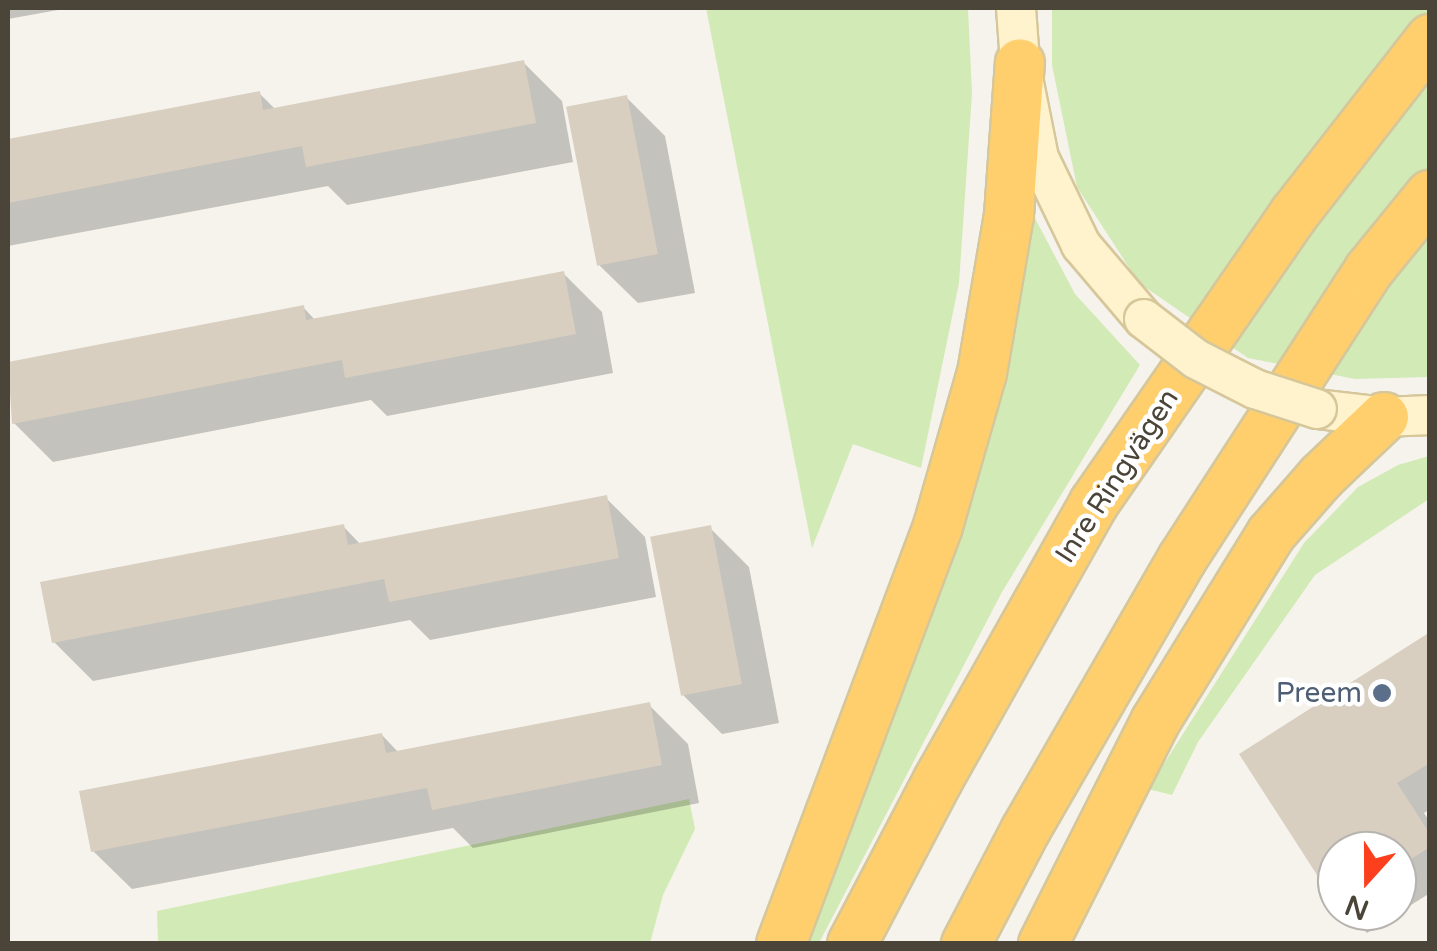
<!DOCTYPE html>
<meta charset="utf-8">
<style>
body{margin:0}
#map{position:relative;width:1437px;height:951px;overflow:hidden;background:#f6f3ec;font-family:"Varela Round",sans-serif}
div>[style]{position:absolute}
.green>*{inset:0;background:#d2eab5}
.shadow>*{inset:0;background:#0003}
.building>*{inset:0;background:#d8cfc1;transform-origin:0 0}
.roads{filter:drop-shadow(2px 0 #d6c79b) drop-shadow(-2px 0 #d6c79b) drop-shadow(0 2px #d6c79b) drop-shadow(0 -2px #d6c79b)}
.secondary>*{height:38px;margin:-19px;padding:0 19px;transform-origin:19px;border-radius:19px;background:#fff3cd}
.motorway>*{height:48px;margin:-24px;padding:0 24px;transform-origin:24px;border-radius:24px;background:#ffcf6e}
.bridges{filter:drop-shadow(2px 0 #d6c79b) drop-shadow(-2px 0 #d6c79b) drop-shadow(0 2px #d6c79b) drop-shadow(0 -2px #d6c79b)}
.secondary-bridge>*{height:38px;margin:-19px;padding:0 19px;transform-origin:19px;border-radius:19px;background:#fff3cd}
.dots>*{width:28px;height:28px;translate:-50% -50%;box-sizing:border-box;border:5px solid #fff;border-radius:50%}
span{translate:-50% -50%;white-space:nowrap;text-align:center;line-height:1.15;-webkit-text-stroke:9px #fff;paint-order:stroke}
.street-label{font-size:28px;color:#4b4439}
.service-label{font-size:28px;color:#4e5e75}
.right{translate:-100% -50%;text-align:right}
.frame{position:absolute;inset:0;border:10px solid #4b4439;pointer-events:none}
.north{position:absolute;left:1317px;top:831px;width:100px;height:100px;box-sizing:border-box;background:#fff;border:2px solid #b7b4b0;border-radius:50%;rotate:201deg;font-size:28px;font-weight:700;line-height:40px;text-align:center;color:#4b4439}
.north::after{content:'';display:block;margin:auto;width:35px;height:45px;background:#fc3f1d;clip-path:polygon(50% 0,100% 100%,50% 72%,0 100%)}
</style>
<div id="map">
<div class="green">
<i style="clip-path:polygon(706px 8px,968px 8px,972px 93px,959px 283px,921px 468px,853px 444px,812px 548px)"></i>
<i style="clip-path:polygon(1052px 8px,1429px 8px,1429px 377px,1355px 379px,1248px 358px,1139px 283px,1077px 187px,1052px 65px)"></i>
<i style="clip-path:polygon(1029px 207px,1075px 294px,1140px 365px,1002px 592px,819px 943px,786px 944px)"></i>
<i style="clip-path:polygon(1429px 456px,1429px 499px,1315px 575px,1198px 742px,1172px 795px,1148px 789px,1304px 543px,1358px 487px,1398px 465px)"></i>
<i style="clip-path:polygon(689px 799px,695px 829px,663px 895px,650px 943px,161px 944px,158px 940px,157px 911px)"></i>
</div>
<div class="shadow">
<i style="clip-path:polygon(8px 8px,69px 8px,8px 19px)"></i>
<i style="clip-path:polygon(523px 62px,562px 101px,573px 162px,347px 205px,328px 186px,8px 246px,8px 142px,259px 93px,276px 110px)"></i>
<i style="clip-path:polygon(626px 97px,665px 136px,695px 293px,638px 303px,599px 265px)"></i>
<i style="clip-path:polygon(563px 273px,602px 312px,613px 373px,387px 416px,371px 400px,53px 462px,14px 423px,8px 364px,303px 307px,316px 321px)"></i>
<i style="clip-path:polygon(606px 498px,645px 537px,656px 597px,430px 640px,410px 620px,93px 681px,54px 642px,343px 526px,361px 545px)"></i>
<i style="clip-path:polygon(710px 528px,749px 567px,779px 723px,722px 734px,683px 695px)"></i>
<i style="clip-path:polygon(1430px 635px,1430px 809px,1424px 813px,1430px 822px,1430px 893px,1367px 933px,1345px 911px,1397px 911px,1397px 851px,1337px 851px,1337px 902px,1242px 754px)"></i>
<i style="clip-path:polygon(649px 705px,688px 744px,699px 803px,473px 848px,453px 828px,132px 889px,93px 851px,382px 735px,399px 753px)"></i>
</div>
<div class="building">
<i style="clip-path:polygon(524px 60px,536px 123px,306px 167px,302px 146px,8px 203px,8px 139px,260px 91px,263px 110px)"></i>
<i style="left:627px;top:95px;width:162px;height:62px;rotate:79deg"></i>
<i style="clip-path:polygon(564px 271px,576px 334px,345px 378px,342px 360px,12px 424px,8px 362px,304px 305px,306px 320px)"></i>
<i style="clip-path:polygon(607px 495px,619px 558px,389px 602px,384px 579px,52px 643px,40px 582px,344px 524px,348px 545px)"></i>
<i style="left:711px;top:525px;width:162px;height:62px;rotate:79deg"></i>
<i style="clip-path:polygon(1430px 632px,1430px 763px,1397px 783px,1430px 834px,1430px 847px,1397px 868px,1397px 851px,1337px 851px,1337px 906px,1239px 754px)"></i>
<i style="clip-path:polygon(650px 702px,662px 765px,432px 810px,427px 788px,91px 852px,79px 791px,382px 733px,386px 753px)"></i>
</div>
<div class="roads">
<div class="secondary">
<i style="left:1016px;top:8px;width:55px;rotate:85.8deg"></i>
<i style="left:1020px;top:63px;width:97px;rotate:78.7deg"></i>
<i style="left:1039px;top:158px;width:97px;rotate:64.2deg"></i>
<i style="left:1081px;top:245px;width:97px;rotate:49.6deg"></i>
<i style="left:1317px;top:409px;width:67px;rotate:6.8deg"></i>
<i style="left:1384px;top:417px;width:46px;rotate:-2.5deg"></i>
</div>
<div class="motorway">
<i style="left:781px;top:944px;width:447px;rotate:-69.4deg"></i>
<i style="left:938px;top:526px;width:159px;rotate:-74deg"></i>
<i style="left:982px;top:373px;width:160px;rotate:-80.3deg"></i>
<i style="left:1009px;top:215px;width:152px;rotate:-85.9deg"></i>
<i style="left:852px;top:944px;width:185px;rotate:-62.3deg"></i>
<i style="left:938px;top:780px;width:318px;rotate:-60.6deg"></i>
<i style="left:1094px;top:503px;width:351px;rotate:-55.3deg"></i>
<i style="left:1294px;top:214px;width:222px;rotate:-52.1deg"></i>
<i style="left:966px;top:944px;width:127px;rotate:-62.4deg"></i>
<i style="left:1025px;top:831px;width:314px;rotate:-60deg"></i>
<i style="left:1182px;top:559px;width:344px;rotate:-57.1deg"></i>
<i style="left:1369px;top:270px;width:97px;rotate:-50.9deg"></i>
<i style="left:1043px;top:944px;width:249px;rotate:-63.2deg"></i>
<i style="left:1155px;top:722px;width:221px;rotate:-58.3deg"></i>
<i style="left:1271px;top:534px;width:76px;rotate:-48.7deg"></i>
<i style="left:1321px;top:477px;width:87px;rotate:-43.6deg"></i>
</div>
</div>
<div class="bridges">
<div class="secondary-bridge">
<i style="left:1144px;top:319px;width:66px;rotate:37.6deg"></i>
<i style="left:1196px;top:359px;width:66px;rotate:27deg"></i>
<i style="left:1255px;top:389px;width:65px;rotate:17.9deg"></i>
</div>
</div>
<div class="dots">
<i style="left:1382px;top:693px;background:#5c6f8a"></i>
</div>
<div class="street-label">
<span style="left:1117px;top:476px;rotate:-57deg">Inre Ringvägen</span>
</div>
<div class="service-label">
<span class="right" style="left:1362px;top:693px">Preem</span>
</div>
<div class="frame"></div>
<div class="north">N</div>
</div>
